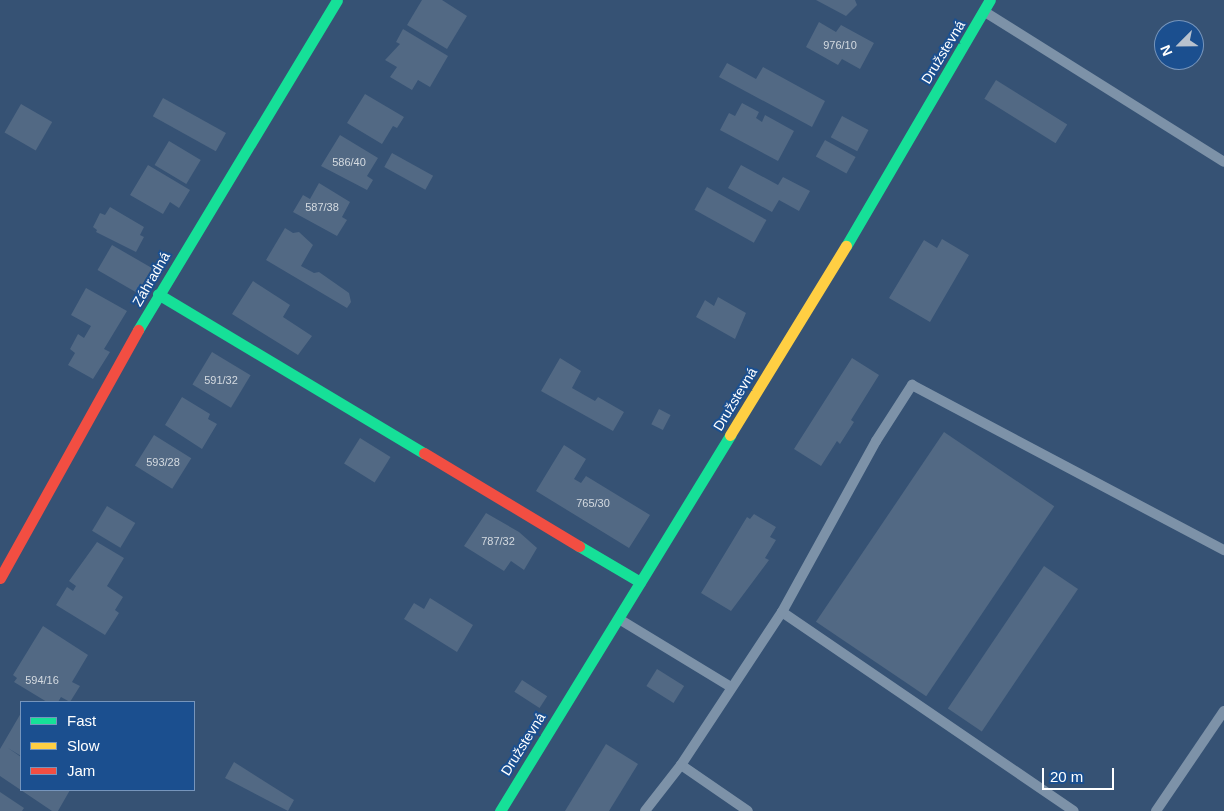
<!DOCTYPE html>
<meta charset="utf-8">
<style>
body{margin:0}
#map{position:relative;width:1224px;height:811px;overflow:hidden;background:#365274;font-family:Arial,sans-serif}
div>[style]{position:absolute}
.building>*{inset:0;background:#526984;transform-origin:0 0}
.lane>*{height:10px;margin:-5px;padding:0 5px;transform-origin:5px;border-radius:5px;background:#7d92a8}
.fast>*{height:11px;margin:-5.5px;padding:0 5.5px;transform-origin:5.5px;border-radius:5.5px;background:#16e098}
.slow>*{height:11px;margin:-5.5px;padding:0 5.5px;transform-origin:5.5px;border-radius:5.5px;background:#ffcf43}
.jam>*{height:11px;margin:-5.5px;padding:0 5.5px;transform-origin:5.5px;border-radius:5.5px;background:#f24e42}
span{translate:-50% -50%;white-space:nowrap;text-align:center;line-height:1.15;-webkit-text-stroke:4px #1b4f8f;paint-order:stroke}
.number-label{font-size:11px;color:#d4dae0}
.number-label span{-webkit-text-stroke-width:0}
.street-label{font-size:14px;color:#fff}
.legend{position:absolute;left:20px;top:701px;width:175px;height:90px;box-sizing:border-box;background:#1b4f8f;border:1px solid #7695bc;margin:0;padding:6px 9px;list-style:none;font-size:15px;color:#fff}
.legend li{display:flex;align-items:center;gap:10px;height:25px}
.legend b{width:25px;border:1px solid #7695bc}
.north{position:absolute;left:1154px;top:20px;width:50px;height:50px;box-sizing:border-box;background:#1b4f8f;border:1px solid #7695bc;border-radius:50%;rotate:247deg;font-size:14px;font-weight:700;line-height:20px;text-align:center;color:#fff}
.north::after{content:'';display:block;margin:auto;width:18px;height:22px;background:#b9c2ce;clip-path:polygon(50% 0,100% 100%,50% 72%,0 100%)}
.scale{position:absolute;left:1042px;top:768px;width:72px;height:22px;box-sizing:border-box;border:2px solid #fff;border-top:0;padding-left:6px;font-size:15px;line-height:18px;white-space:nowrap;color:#fff;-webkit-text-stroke:4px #1b4f8f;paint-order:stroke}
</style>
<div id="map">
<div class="building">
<i style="clip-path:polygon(422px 0,442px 0,467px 16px,447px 49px,407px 25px)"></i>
<i style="clip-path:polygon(816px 0,855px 0,857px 5px,846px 16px)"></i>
<i style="clip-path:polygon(819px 22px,836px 32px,841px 25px,874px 43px,860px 69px,842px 59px,838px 65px,806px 47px)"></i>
<i style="clip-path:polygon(403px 29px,448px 56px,430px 87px,418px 80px,412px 90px,390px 77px,397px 67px,385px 60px,400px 44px,396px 42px)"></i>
<i style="clip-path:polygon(727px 63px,756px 79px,763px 67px,825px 101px,812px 127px,719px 77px)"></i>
<i style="left:996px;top:80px;width:84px;height:22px;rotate:32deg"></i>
<i style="clip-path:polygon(365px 94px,404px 117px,397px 128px,393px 126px,382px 144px,347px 123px)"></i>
<i style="left:163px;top:98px;width:72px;height:21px;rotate:29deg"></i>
<i style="clip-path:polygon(742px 103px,759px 112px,756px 118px,762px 122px,765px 115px,794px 131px,778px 161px,720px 130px,729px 113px,735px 116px)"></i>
<i style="left:21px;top:104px;width:36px;height:33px;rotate:30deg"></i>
<i style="left:842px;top:116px;width:30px;height:24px;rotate:28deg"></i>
<i style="clip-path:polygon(340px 135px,378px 158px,367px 176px,373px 180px,367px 190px,321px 166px)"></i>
<i style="left:825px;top:140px;width:35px;height:19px;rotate:29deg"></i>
<i style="left:169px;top:141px;width:37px;height:28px;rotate:31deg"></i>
<i style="left:392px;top:153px;width:47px;height:16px;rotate:29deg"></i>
<i style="clip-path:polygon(148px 165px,190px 190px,179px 208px,170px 202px,163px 214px,130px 195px)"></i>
<i style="clip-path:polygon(741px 165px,778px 185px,783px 177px,810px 191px,799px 211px,779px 200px,772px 212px,728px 188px)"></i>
<i style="clip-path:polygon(319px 183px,350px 202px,342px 217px,347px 220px,337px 236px,293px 212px,303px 195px,310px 199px)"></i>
<i style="left:707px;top:187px;width:68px;height:26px;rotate:29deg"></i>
<i style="clip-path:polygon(110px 207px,144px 227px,140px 235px,144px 237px,136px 252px,96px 232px,97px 230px,93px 227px,100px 213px,105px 215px)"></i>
<i style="clip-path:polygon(285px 228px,293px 233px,299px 232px,313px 245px,301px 266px,314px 273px,319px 272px,349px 293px,351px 302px,347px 308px,266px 260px)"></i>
<i style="clip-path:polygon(942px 239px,969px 255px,930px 322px,889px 298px,924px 240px,937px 248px)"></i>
<i style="left:112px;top:245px;width:46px;height:29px;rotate:30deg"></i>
<i style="clip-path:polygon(253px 281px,290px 305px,283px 317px,312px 336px,298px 355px,232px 314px)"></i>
<i style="clip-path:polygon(86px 288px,127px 311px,104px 349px,110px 352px,93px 379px,68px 365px,75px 353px,70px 349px,78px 334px,84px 338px,91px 326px,71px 315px)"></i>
<i style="clip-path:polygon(718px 297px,746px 313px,735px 339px,696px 317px,705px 300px,714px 306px)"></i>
<i style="left:212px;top:352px;width:45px;height:38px;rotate:31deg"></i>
<i style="clip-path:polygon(560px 358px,581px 371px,572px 388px,595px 401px,598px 397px,624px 412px,613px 431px,541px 391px)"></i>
<i style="clip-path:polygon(852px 358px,879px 375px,851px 420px,854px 422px,840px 444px,837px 441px,821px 466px,794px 449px)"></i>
<i style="clip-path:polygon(182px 397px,210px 414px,208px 419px,217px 424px,202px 449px,165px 425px)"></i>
<i style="left:659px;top:409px;width:13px;height:17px;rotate:27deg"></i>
<i style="left:944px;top:432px;width:133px;height:229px;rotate:34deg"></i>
<i style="left:154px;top:435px;width:44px;height:36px;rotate:32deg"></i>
<i style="left:360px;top:438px;width:36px;height:30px;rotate:32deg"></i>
<i style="clip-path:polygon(564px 445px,586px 459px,574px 479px,581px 483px,586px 476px,650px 515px,629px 548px,536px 491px)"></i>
<i style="left:107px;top:506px;width:33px;height:29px;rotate:31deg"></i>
<i style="clip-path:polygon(486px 513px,519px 532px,537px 548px,524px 570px,511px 561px,504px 571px,464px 546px)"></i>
<i style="clip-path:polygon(754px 514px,776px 527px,770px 537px,776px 540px,765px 558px,769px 560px,731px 611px,701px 593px,747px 517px,750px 519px)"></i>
<i style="clip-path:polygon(97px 542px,124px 558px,107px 586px,123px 597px,115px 610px,119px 613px,105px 635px,56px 605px,67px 587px,73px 591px,76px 586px,69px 581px)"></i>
<i style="left:1044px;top:566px;width:41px;height:172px;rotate:34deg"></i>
<i style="clip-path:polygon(430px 598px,473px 625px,457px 652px,404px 619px,414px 603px,424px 609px)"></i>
<i style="clip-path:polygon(43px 626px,88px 655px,72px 682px,80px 686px,70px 702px,61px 697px,58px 702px,47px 702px,14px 682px,17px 678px,13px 675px)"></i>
<i style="left:657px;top:669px;width:32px;height:20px;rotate:32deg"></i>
<i style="left:522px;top:680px;width:30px;height:14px;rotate:33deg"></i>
<i style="clip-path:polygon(21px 713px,21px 756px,8px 748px,21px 757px,21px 790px,70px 790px,58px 811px,52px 811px,0 776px,0 749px)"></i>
<i style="clip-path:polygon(606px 744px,638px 764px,609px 811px,565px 811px)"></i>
<i style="clip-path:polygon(234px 762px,294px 800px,288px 811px,225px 778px)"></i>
<i style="clip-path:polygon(0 792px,24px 808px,22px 811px,0 811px)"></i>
</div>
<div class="lane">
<i style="left:985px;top:12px;width:282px;rotate:32.1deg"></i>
<i style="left:782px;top:612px;width:353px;rotate:34.3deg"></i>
<i style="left:619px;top:619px;width:131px;rotate:31.3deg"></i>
<i style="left:681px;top:765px;width:81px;rotate:34.5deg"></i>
<i style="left:645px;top:811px;width:58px;rotate:-52deg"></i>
<i style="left:681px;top:765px;width:183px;rotate:-56.6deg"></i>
<i style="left:782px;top:612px;width:195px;rotate:-61.2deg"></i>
<i style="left:876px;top:441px;width:67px;rotate:-57.3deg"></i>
<i style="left:912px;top:385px;width:353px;rotate:27.9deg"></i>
<i style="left:1156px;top:811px;width:121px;rotate:-55.8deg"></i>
</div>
<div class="fast">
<i style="left:846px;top:246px;width:285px;rotate:-59.7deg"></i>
<i style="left:158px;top:294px;width:310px;rotate:30.9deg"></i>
<i style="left:138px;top:330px;width:385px;rotate:-58.9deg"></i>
<i style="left:579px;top:546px;width:71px;rotate:30.5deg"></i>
<i style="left:500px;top:811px;width:441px;rotate:-58.5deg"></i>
</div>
<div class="slow">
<i style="left:730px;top:435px;width:222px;rotate:-58.5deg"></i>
</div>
<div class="jam">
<i style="left:424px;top:453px;width:181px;rotate:31deg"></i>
<i style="left:0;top:578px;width:284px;rotate:-60.9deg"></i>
</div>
<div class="number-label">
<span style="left:840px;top:45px">976/10</span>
<span style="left:349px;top:162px">586/40</span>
<span style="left:322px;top:207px">587/38</span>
<span style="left:221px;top:380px">591/32</span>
<span style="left:163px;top:462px">593/28</span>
<span style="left:593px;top:503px">765/30</span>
<span style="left:498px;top:541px">787/32</span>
<span style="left:42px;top:680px">594/16</span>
</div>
<div class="street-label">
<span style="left:943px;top:52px;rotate:-59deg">Družstevná</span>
<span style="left:151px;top:279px;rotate:-60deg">Záhradná</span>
<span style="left:735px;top:399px;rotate:-59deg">Družstevná</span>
<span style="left:523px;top:744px;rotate:-58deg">Družstevná</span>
</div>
<ul class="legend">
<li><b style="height:6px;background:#16e098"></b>Fast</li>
<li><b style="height:6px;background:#ffcf43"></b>Slow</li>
<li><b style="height:6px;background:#f24e42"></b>Jam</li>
</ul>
<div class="north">N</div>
<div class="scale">20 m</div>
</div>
